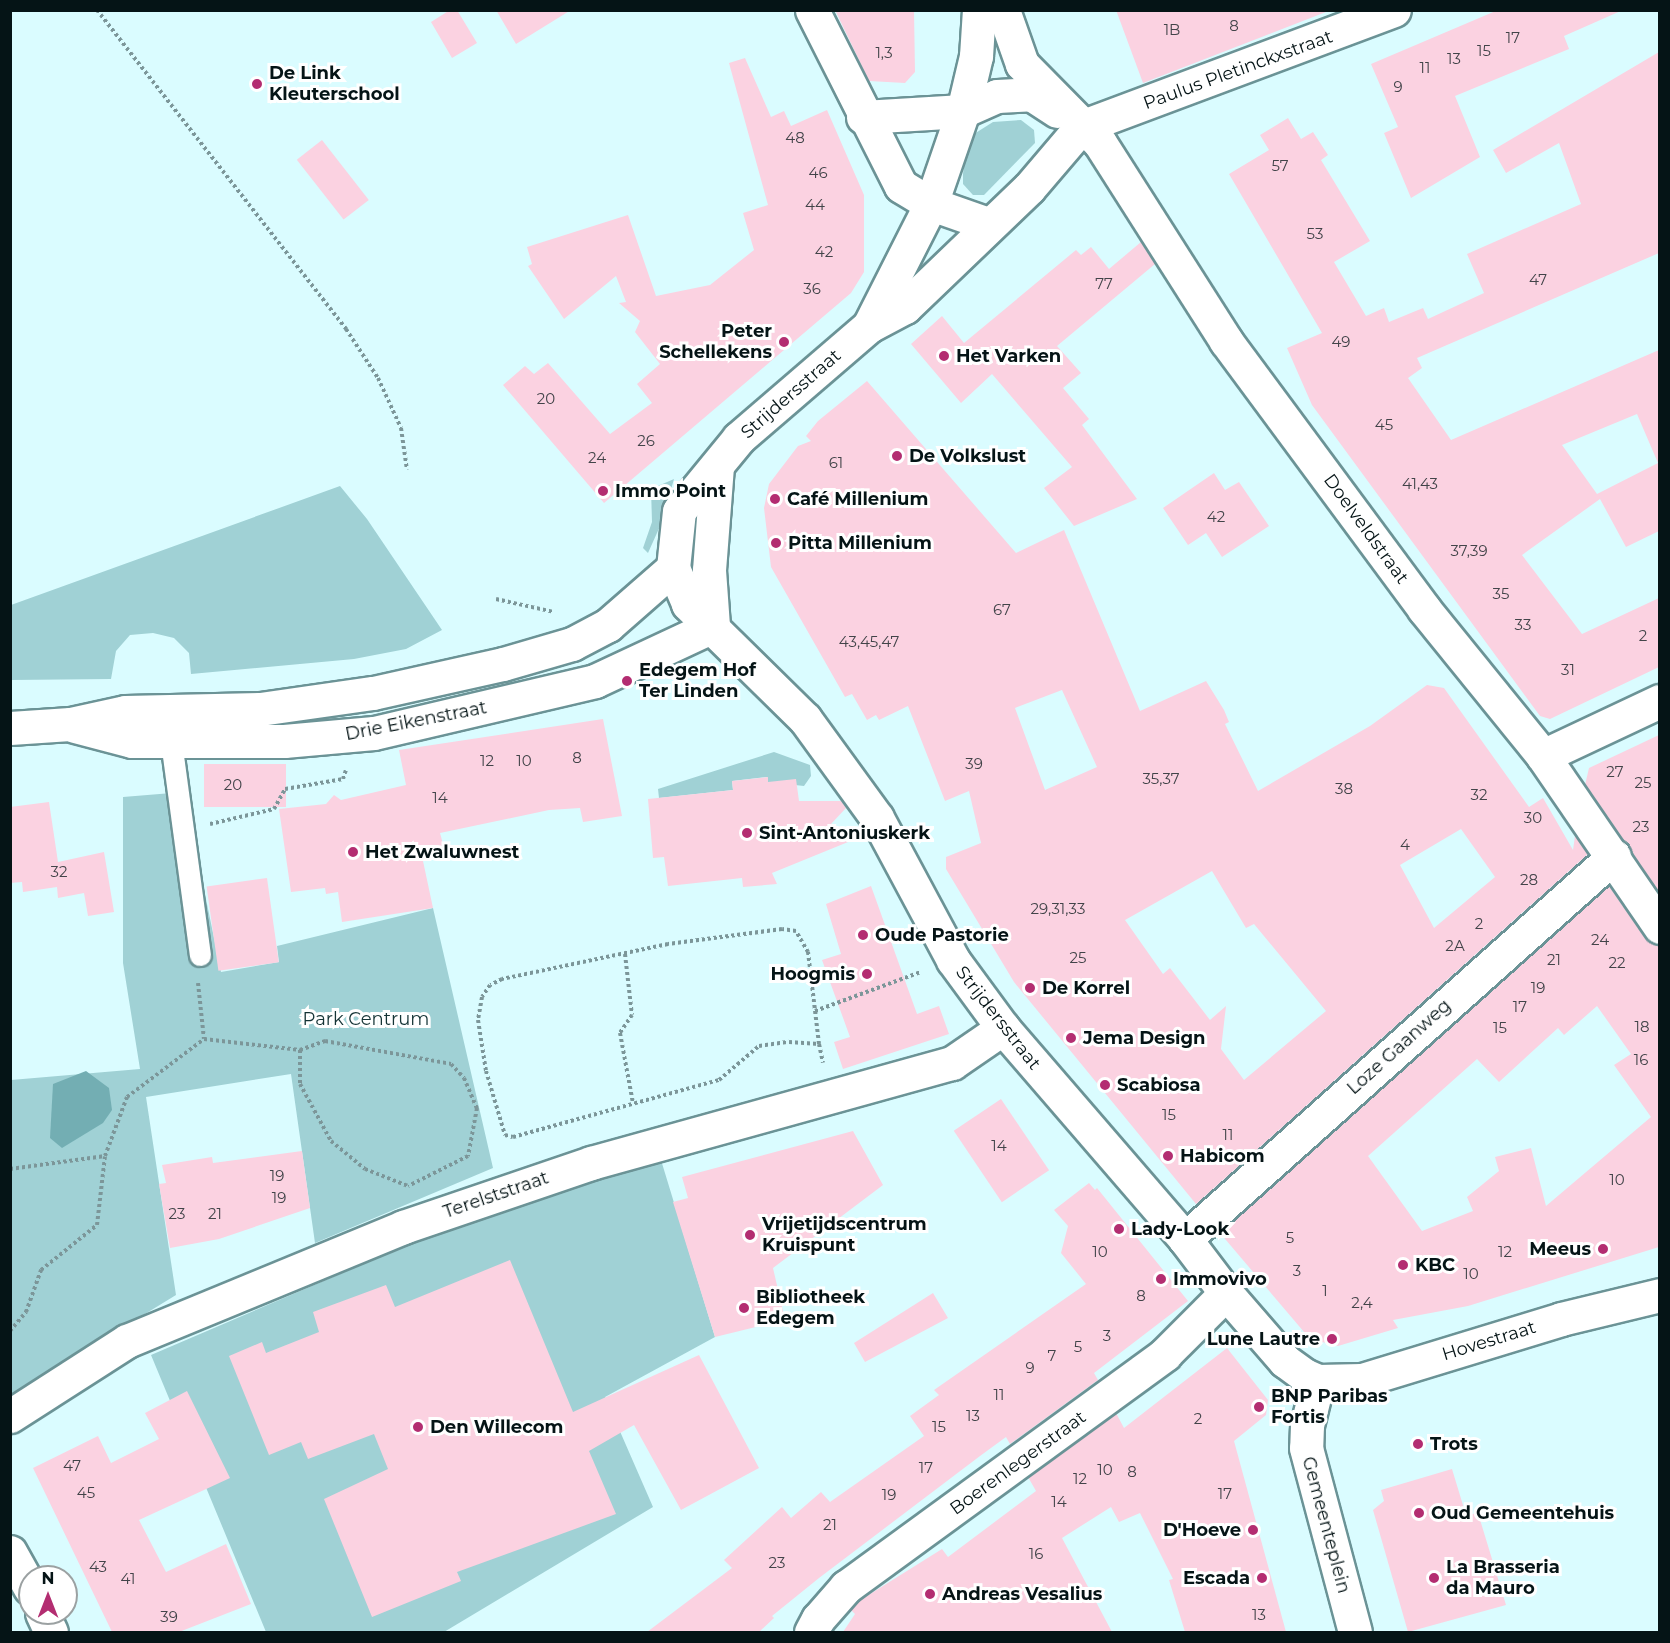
<!DOCTYPE html>
<meta charset="utf-8">
<style>
body{margin:0}
#map{position:relative;width:1670px;height:1643px;overflow:hidden;background:#dafcff;font-family:Montserrat,sans-serif}
div>[style]{position:absolute}
.green>*{inset:0;background:#a0d1d5}
.water>*{inset:0;background:#73aeb3}
.building>*{inset:0;background:#fbd2e1;transform-origin:0 0}
.path>*{height:4px;margin-top:-2px;transform-origin:0;background:repeating-linear-gradient(90deg,#7c9699 0 3px,transparent 0 6px)}
.roads{filter:drop-shadow(2px 0 #6b9396) drop-shadow(-2px 0 #6b9396) drop-shadow(0 2px #6b9396) drop-shadow(0 -2px #6b9396)}
.service>*{height:21px;margin:-10.5px;padding:0 10.5px;transform-origin:10.5px;border-radius:10.5px;background:#fff}
.minor>*{height:33px;margin:-16.5px;padding:0 16.5px;transform-origin:16.5px;border-radius:16.5px;background:#fff}
.tertiary>*{height:33px;margin:-16.5px;padding:0 16.5px;transform-origin:16.5px;border-radius:16.5px;background:#fff}
.dots>*{width:16px;height:16px;translate:-50% -50%;box-sizing:border-box;border:3px solid #fff;border-radius:50%}
span{translate:-50% -50%;white-space:nowrap;text-align:center;line-height:1.15;-webkit-text-stroke:6px #fff;paint-order:stroke}
.number-label{font-size:15px;color:#424449}
.number-label span{-webkit-text-stroke-width:0}
.street-label{font-size:18px;color:#051416}
.poi-label{font-size:18px;color:#051416;font-weight:700}
.left{translate:0 -50%;text-align:left}
.right{translate:-100% -50%;text-align:right}
.park-label{font-size:18px;color:#143335}
.frame{position:absolute;inset:0;border:12px solid #051416;pointer-events:none}
.north{position:absolute;left:18px;top:1565px;width:60px;height:60px;box-sizing:border-box;background:#fff;border:2px solid #9ba1a2;border-radius:50%;rotate:0deg;font-size:16px;font-weight:700;line-height:24px;text-align:center;color:#051416}
.north::after{content:'';display:block;margin:auto;width:21px;height:27px;background:#b32d71;clip-path:polygon(50% 0,100% 100%,50% 72%,0 100%)}
</style>
<div id="map">
<div class="green">
<i style="clip-path:polygon(1021px 120px,1034px 130px,1035px 143px,984px 195px,973px 195px,963px 184px,963px 174px,967px 144px,974px 134px,993px 122px)"></i>
<i style="clip-path:polygon(674px 479px,661px 524px,648px 553px,643px 548px,652px 522px,651px 489px)"></i>
<i style="clip-path:polygon(340px 486px,367px 519px,442px 630px,406px 649px,354px 659px,191px 674px,189px 653px,174px 638px,153px 633px,130px 635px,116px 651px,111px 679px,11px 680px,11px 605px)"></i>
<i style="clip-path:polygon(774px 752px,810px 765px,811px 776px,804px 786px,768px 782px,767px 777px,732px 781px,733px 790px,659px 798px,658px 789px)"></i>
<i style="clip-path:polygon(184px 792px,221px 972px,279px 962px,277px 946px,433px 908px,493px 1168px,315px 1243px,291px 1074px,146px 1097px,176px 1295px,11px 1396px,11px 1080px,140px 1069px,123px 963px,123px 797px)"></i>
<i style="clip-path:polygon(661px 1160px,715px 1337px,605px 1397px,653px 1507px,444px 1632px,266px 1632px,151px 1355px,494px 1208px)"></i>
</div>
<div class="water">
<i style="clip-path:polygon(86px 1071px,109px 1088px,112px 1110px,103px 1123px,62px 1148px,50px 1138px,53px 1084px)"></i>
</div>
<div class="building">
<i style="clip-path:polygon(450px 10px,457px 10px,477px 43px,452px 58px,431px 22px)"></i>
<i style="clip-path:polygon(496px 10px,571px 10px,516px 44px)"></i>
<i style="clip-path:polygon(835px 10px,914px 10px,915px 72px,905px 83px,869px 81px)"></i>
<i style="clip-path:polygon(1116px 10px,1325px 10px,1326px 12px,1143px 83px)"></i>
<i style="clip-path:polygon(1498px 10px,1623px 10px,1564px 36px,1569px 49px,1455px 96px,1480px 157px,1411px 198px,1384px 133px,1398px 127px,1371px 64px)"></i>
<i style="clip-path:polygon(evenodd,1659px 52px,1659px 253px,1417px 358px,1422px 368px,1408px 378px,1451px 440px,1659px 350px,1659px 531px,1626px 547px,1600px 499px,1522px 555px,1582px 634px,1659px 598px,1659px 667px,1550px 719px,1540px 716px,1312px 405px,1287px 348px,1322px 333px,1229px 174px,1269px 150px,1260px 135px,1288px 118px,1301px 139px,1313px 132px,1328px 155px,1321px 160px,1370px 241px,1334px 262px,1366px 316px,1384px 308px,1389px 322px,1423px 308px,1428px 319px,1484px 293px,1467px 254px,1581px 204px,1559px 143px,1506px 173px,1493px 150px,1659px 52px,1637px 414px,1658px 463px,1597px 494px,1562px 445px,1637px 414px)"></i>
<i style="clip-path:polygon(745px 58px,771px 117px,784px 111px,791px 126px,827px 110px,864px 195px,864px 272px,851px 293px,604px 503px,503px 385px,525px 366px,534px 374px,548px 363px,610px 434px,652px 403px,637px 384px,660px 364px,635px 332px,640px 321px,619px 303px,626px 302px,616px 276px,564px 319px,528px 266px,532px 264px,527px 247px,628px 215px,656px 296px,710px 285px,754px 250px,743px 213px,768px 205px,729px 63px)"></i>
<i style="left:322px;top:140px;width:76px;height:32px;rotate:52deg"></i>
<i style="clip-path:polygon(1141px 242px,1155px 264px,1057px 346px,1081px 373px,1063px 388px,1089px 419px,1082px 425px,1137px 499px,1074px 526px,1044px 488px,1072px 467px,992px 374px,961px 403px,911px 344px,942px 316px,964px 343px,1076px 250px,1081px 255px,1091px 247px,1109px 269px)"></i>
<i style="clip-path:polygon(evenodd,867px 381px,1016px 553px,1064px 530px,1140px 711px,1206px 681px,1224px 710px,1229px 722px,1225px 724px,1258px 791px,1370px 726px,1427px 685px,1444px 688px,1529px 807px,1543px 798px,1573px 850px,1575px 836px,1588px 854px,1196px 1204px,1014px 982px,946px 869px,946px 857px,981px 843px,969px 791px,945px 801px,908px 706px,879px 720px,876px 715px,867px 720px,852px 694px,845px 697px,771px 567px,764px 508px,769px 484px,798px 446px,811px 441px,806px 436px,818px 421px,867px 381px,1062px 690px,1097px 767px,1045px 790px,1015px 708px,1062px 690px,867px 381px,1461px 829px,1495px 877px,1434px 928px,1400px 865px,1461px 829px,867px 381px,1212px 871px,1246px 928px,1254px 924px,1326px 1011px,1244px 1080px,1221px 1049px,1226px 1006px,1210px 1020px,1170px 968px,1163px 974px,1125px 920px,1212px 871px)"></i>
<i style="clip-path:polygon(1214px 473px,1225px 490px,1239px 482px,1269px 526px,1222px 557px,1206px 533px,1188px 545px,1163px 508px)"></i>
<i style="clip-path:polygon(603px 719px,622px 816px,583px 822px,580px 808px,549px 810px,440px 833px,446px 855px,423px 861px,433px 908px,342px 922px,338px 892px,326px 894px,325px 888px,291px 892px,279px 809px,326px 804px,334px 795px,341px 800px,406px 785px,399px 750px)"></i>
<i style="clip-path:polygon(1659px 735px,1659px 893px,1585px 785px,1589px 768px)"></i>
<i style="left:204px;top:764px;width:82px;height:43px"></i>
<i style="clip-path:polygon(768px 777px,768px 782px,796px 779px,799px 801px,841px 801px,846px 808px,831px 824px,853px 840px,772px 873px,777px 884px,743px 887px,742px 878px,668px 886px,664px 857px,653px 858px,648px 799px,733px 790px,732px 781px)"></i>
<i style="clip-path:polygon(49px 802px,58px 862px,104px 852px,114px 912px,88px 916px,84px 893px,58px 898px,57px 887px,23px 892px,22px 882px,10px 883px,10px 807px)"></i>
<i style="left:267px;top:878px;width:85px;height:61px;rotate:82deg"></i>
<i style="clip-path:polygon(871px 886px,917px 1014px,939px 1006px,949px 1034px,843px 1069px,834px 1042px,850px 1037px,822px 960px,841px 954px,826px 904px)"></i>
<i style="clip-path:polygon(evenodd,1609px 886px,1645px 938px,1659px 945px,1659px 1247px,1468px 1306px,1393px 1320px,1398px 1328px,1338px 1346px,1310px 1339px,1220px 1233px,1609px 886px,1597px 1006px,1631px 1054px,1614px 1065px,1651px 1117px,1546px 1206px,1531px 1148px,1495px 1157px,1499px 1171px,1467px 1197px,1473px 1211px,1422px 1231px,1368px 1156px,1477px 1059px,1499px 1082px,1558px 1028px,1564px 1035px,1597px 1006px)"></i>
<i style="left:1001px;top:1099px;width:86px;height:57px;rotate:56deg"></i>
<i style="clip-path:polygon(853px 1131px,883px 1185px,773px 1268px,785px 1320px,715px 1337px,673px 1202px,688px 1198px,682px 1177px)"></i>
<i style="clip-path:polygon(302px 1151px,310px 1208px,219px 1239px,170px 1248px,159px 1184px,166px 1183px,162px 1165px,212px 1157px,213px 1163px)"></i>
<i style="clip-path:polygon(1089px 1183px,1095px 1190px,1097px 1188px,1188px 1301px,1094px 1373px,1098px 1380px,1010px 1444px,1006px 1437px,980px 1456px,819px 1578px,772px 1616px,774px 1618px,759px 1632px,647px 1632px,732px 1568px,724px 1560px,782px 1507px,791px 1518px,821px 1492px,830px 1502px,924px 1436px,910px 1416px,939px 1395px,934px 1390px,1086px 1284px,1061px 1253px,1068px 1226px,1054px 1210px)"></i>
<i style="clip-path:polygon(510px 1260px,573px 1412px,699px 1355px,759px 1468px,681px 1510px,634px 1425px,589px 1451px,616px 1514px,457px 1572px,461px 1581px,372px 1617px,324px 1499px,388px 1469px,374px 1434px,308px 1459px,301px 1442px,269px 1455px,229px 1356px,262px 1342px,266px 1353px,319px 1332px,313px 1312px,386px 1285px,395px 1307px)"></i>
<i style="clip-path:polygon(933px 1293px,948px 1318px,865px 1362px,854px 1343px)"></i>
<i style="clip-path:polygon(1227px 1348px,1268px 1400px,1266px 1415px,1234px 1441px,1286px 1632px,1185px 1632px,1169px 1580px,1173px 1579px,1140px 1513px,1119px 1522px,1111px 1507px,1062px 1538px,1112px 1632px,843px 1632px,855px 1614px,851px 1610px,859px 1601px,942px 1549px,948px 1557px,1036px 1491px,1028px 1477px,1116px 1413px,1124px 1428px)"></i>
<i style="clip-path:polygon(187px 1391px,230px 1478px,139px 1520px,166px 1572px,226px 1544px,251px 1604px,179px 1632px,112px 1632px,33px 1468px,98px 1436px,111px 1463px,159px 1439px,145px 1413px)"></i>
<i style="clip-path:polygon(1452px 1469px,1466px 1515px,1478px 1513px,1506px 1605px,1408px 1632px,1373px 1510px,1384px 1501px,1381px 1490px)"></i>
</div>
<div class="path">
<i style="left:97px;top:10px;width:405px;rotate:52deg"></i>
<i style="left:346px;top:329px;width:59px;rotate:56.9deg"></i>
<i style="left:378px;top:378px;width:55px;rotate:65.3deg"></i>
<i style="left:401px;top:428px;width:42px;rotate:81.9deg"></i>
<i style="left:496px;top:599px;width:59px;rotate:12.6deg"></i>
<i style="left:210px;top:824px;width:66px;rotate:-13.2deg"></i>
<i style="left:274px;top:809px;width:23px;rotate:-61deg"></i>
<i style="left:285px;top:789px;width:59px;rotate:-9.8deg"></i>
<i style="left:343px;top:779px;width:9px;rotate:-72deg"></i>
<i style="left:625px;top:954px;width:61px;rotate:83.5deg"></i>
<i style="left:632px;top:1015px;width:22px;rotate:124deg"></i>
<i style="left:620px;top:1033px;width:71px;rotate:79.5deg"></i>
<i style="left:198px;top:983px;width:56px;rotate:83.9deg"></i>
<i style="left:815px;top:1011px;width:113px;rotate:-20.2deg"></i>
<i style="left:819px;top:1044px;width:93px;rotate:-96.8deg"></i>
<i style="left:808px;top:952px;width:24px;rotate:-120deg"></i>
<i style="left:796px;top:931px;width:14px;rotate:-172deg"></i>
<i style="left:782px;top:929px;width:115px;rotate:172.5deg"></i>
<i style="left:668px;top:944px;width:170px;rotate:168.1deg"></i>
<i style="left:502px;top:979px;width:13px;rotate:153deg"></i>
<i style="left:490px;top:985px;width:14px;rotate:124deg"></i>
<i style="left:482px;top:997px;width:23px;rotate:100deg"></i>
<i style="left:478px;top:1020px;width:52px;rotate:81.1deg"></i>
<i style="left:486px;top:1071px;width:67px;rotate:73.5deg"></i>
<i style="left:505px;top:1135px;width:8px;rotate:14deg"></i>
<i style="left:513px;top:1137px;width:214px;rotate:-15.5deg"></i>
<i style="left:719px;top:1080px;width:52px;rotate:-40.4deg"></i>
<i style="left:759px;top:1046px;width:30px;rotate:-8deg"></i>
<i style="left:789px;top:1042px;width:30px;rotate:4deg"></i>
<i style="left:819px;top:1044px;width:19px;rotate:78deg"></i>
<i style="left:300px;top:1050px;width:34px;rotate:90deg"></i>
<i style="left:300px;top:1084px;width:65px;rotate:61.5deg"></i>
<i style="left:331px;top:1141px;width:44px;rotate:39.5deg"></i>
<i style="left:365px;top:1169px;width:46px;rotate:21.6deg"></i>
<i style="left:10px;top:1169px;width:96px;rotate:-7.8deg"></i>
<i style="left:10px;top:1331px;width:25px;rotate:-50deg"></i>
<i style="left:26px;top:1312px;width:45px;rotate:-70.3deg"></i>
<i style="left:41px;top:1270px;width:72px;rotate:-38.8deg"></i>
<i style="left:97px;top:1225px;width:69px;rotate:-83.4deg"></i>
<i style="left:105px;top:1156px;width:63px;rotate:-69.6deg"></i>
<i style="left:127px;top:1097px;width:96px;rotate:-37deg"></i>
<i style="left:204px;top:1039px;width:97px;rotate:6.5deg"></i>
<i style="left:300px;top:1050px;width:27px;rotate:-20deg"></i>
<i style="left:325px;top:1041px;width:128px;rotate:10.3deg"></i>
<i style="left:451px;top:1064px;width:19px;rotate:47deg"></i>
<i style="left:464px;top:1078px;width:33px;rotate:67deg"></i>
<i style="left:477px;top:1108px;width:49px;rotate:100.6deg"></i>
<i style="left:468px;top:1156px;width:67px;rotate:153.4deg"></i>
</div>
<div class="roads">
<div class="service">
<i style="left:171px;top:741px;width:216px;rotate:82.3deg"></i>
</div>
<div class="minor">
<i style="left:812px;top:10px;width:197px;rotate:63.2deg"></i>
<i style="left:901px;top:186px;width:35px;rotate:31deg"></i>
<i style="left:931px;top:204px;width:60px;rotate:19.3deg"></i>
<i style="left:863px;top:117px;width:100px;rotate:-3.4deg"></i>
<i style="left:1081px;top:127px;width:334px;rotate:-20.5deg"></i>
<i style="left:1543px;top:756px;width:129px;rotate:-25.2deg"></i>
<i style="left:1185px;top:1239px;width:575px;rotate:-41.76deg"></i>
<i style="left:1318px;top:1381px;width:45px;rotate:104deg"></i>
<i style="left:1307px;top:1425px;width:23px;rotate:92deg"></i>
<i style="left:1306px;top:1448px;width:190px;rotate:75.1deg"></i>
<i style="left:10px;top:1416px;width:139px;rotate:-32.7deg"></i>
<i style="left:127px;top:1341px;width:299px;rotate:-22.4deg"></i>
<i style="left:403px;top:1227px;width:199px;rotate:-18.8deg"></i>
<i style="left:591px;top:1163px;width:375px;rotate:-15.5deg"></i>
<i style="left:952px;top:1063px;width:62px;rotate:-34.5deg"></i>
<i style="left:10px;top:1552px;width:41px;rotate:60.9deg"></i>
<i style="left:42px;top:1613px;width:21px;rotate:65deg"></i>
<i style="left:811px;top:1632px;width:15px;rotate:-62deg"></i>
<i style="left:818px;top:1619px;width:43px;rotate:-48.8deg"></i>
<i style="left:846px;top:1587px;width:395px;rotate:-36.1deg"></i>
<i style="left:1165px;top:1354px;width:86px;rotate:-45deg"></i>
</div>
<div class="tertiary">
<i style="left:1003px;top:10px;width:57px;rotate:70.6deg"></i>
<i style="left:1022px;top:64px;width:111px;rotate:45.4deg"></i>
<i style="left:1100px;top:143px;width:235px;rotate:57.5deg"></i>
<i style="left:1226px;top:341px;width:333px;rotate:53.5deg"></i>
<i style="left:1424px;top:609px;width:189px;rotate:51deg"></i>
<i style="left:1543px;top:756px;width:207px;rotate:55.6deg"></i>
<i style="left:963px;top:111px;width:37px;rotate:-24deg"></i>
<i style="left:997px;top:96px;width:34px;rotate:-3deg"></i>
<i style="left:1031px;top:94px;width:31px;rotate:33deg"></i>
<i style="left:1081px;top:127px;width:80px;rotate:130.4deg"></i>
<i style="left:1029px;top:188px;width:172px;rotate:136.2deg"></i>
<i style="left:905px;top:307px;width:41px;rotate:152.2deg"></i>
<i style="left:869px;top:326px;width:172px;rotate:139.3deg"></i>
<i style="left:739px;top:438px;width:94px;rotate:129.4deg"></i>
<i style="left:679px;top:511px;width:57px;rotate:96deg"></i>
<i style="left:673px;top:568px;width:39px;rotate:67deg"></i>
<i style="left:688px;top:604px;width:164px;rotate:44.5deg"></i>
<i style="left:805px;top:719px;width:122px;rotate:54deg"></i>
<i style="left:877px;top:818px;width:161px;rotate:61.8deg"></i>
<i style="left:953px;top:960px;width:84px;rotate:53.7deg"></i>
<i style="left:1003px;top:1028px;width:279px;rotate:49.2deg"></i>
<i style="left:1185px;top:1239px;width:68px;rotate:52.8deg"></i>
<i style="left:1226px;top:1293px;width:90px;rotate:49.1deg"></i>
<i style="left:1285px;top:1361px;width:24px;rotate:36deg"></i>
<i style="left:1304px;top:1375px;width:15px;rotate:23deg"></i>
<i style="left:1318px;top:1381px;width:44px;rotate:-1.3deg"></i>
<i style="left:1362px;top:1380px;width:208px;rotate:-17deg"></i>
<i style="left:1561px;top:1319px;width:102px;rotate:-13.6deg"></i>
<i style="left:869px;top:326px;width:137px;rotate:-63.1deg"></i>
<i style="left:931px;top:204px;width:98px;rotate:-71deg"></i>
<i style="left:963px;top:111px;width:57px;rotate:-76.7deg"></i>
<i style="left:976px;top:56px;width:46px;rotate:-86.3deg"></i>
<i style="left:713px;top:626px;width:56px;rotate:-94.1deg"></i>
<i style="left:709px;top:570px;width:103px;rotate:-85.6deg"></i>
<i style="left:75px;top:726px;width:59px;rotate:14.7deg"></i>
<i style="left:132px;top:741px;width:152px"></i>
<i style="left:284px;top:741px;width:90px;rotate:-5.1deg"></i>
<i style="left:374px;top:733px;width:227px;rotate:-13.2deg"></i>
<i style="left:595px;top:681px;width:130px;rotate:-25deg"></i>
<i style="left:10px;top:728px;width:60px;rotate:-3.8deg"></i>
<i style="left:70px;top:724px;width:56px;rotate:-12.3deg"></i>
<i style="left:125px;top:712px;width:135px;rotate:-1.3deg"></i>
<i style="left:260px;top:709px;width:114px;rotate:-8.1deg"></i>
<i style="left:373px;top:693px;width:133px;rotate:-12.6deg"></i>
<i style="left:503px;top:664px;width:72px;rotate:-16.2deg"></i>
<i style="left:572px;top:644px;width:41px;rotate:-27.8deg"></i>
<i style="left:608px;top:625px;width:86px;rotate:-41.2deg"></i>
</div>
</div>
<div class="dots">
<i style="left:257px;top:84px;background:#b32d71"></i>
<i style="left:784px;top:342px;background:#b32d71"></i>
<i style="left:944px;top:356px;background:#b32d71"></i>
<i style="left:897px;top:456px;background:#b32d71"></i>
<i style="left:603px;top:491px;background:#b32d71"></i>
<i style="left:775px;top:499px;background:#b32d71"></i>
<i style="left:776px;top:543px;background:#b32d71"></i>
<i style="left:627px;top:681px;background:#b32d71"></i>
<i style="left:747px;top:833px;background:#b32d71"></i>
<i style="left:353px;top:852px;background:#b32d71"></i>
<i style="left:863px;top:935px;background:#b32d71"></i>
<i style="left:867px;top:974px;background:#b32d71"></i>
<i style="left:1030px;top:988px;background:#b32d71"></i>
<i style="left:1071px;top:1038px;background:#b32d71"></i>
<i style="left:1105px;top:1085px;background:#b32d71"></i>
<i style="left:1168px;top:1156px;background:#b32d71"></i>
<i style="left:1119px;top:1229px;background:#b32d71"></i>
<i style="left:750px;top:1235px;background:#b32d71"></i>
<i style="left:1603px;top:1249px;background:#b32d71"></i>
<i style="left:1403px;top:1265px;background:#b32d71"></i>
<i style="left:1161px;top:1279px;background:#b32d71"></i>
<i style="left:744px;top:1308px;background:#b32d71"></i>
<i style="left:1332px;top:1339px;background:#b32d71"></i>
<i style="left:1259px;top:1407px;background:#b32d71"></i>
<i style="left:418px;top:1427px;background:#b32d71"></i>
<i style="left:1418px;top:1444px;background:#b32d71"></i>
<i style="left:1419px;top:1513px;background:#b32d71"></i>
<i style="left:1253px;top:1530px;background:#b32d71"></i>
<i style="left:1262px;top:1578px;background:#b32d71"></i>
<i style="left:1434px;top:1578px;background:#b32d71"></i>
<i style="left:930px;top:1594px;background:#b32d71"></i>
</div>
<div class="number-label">
<span style="left:1234px;top:26px">8</span>
<span style="left:1172px;top:30px">1B</span>
<span style="left:1513px;top:38px">17</span>
<span style="left:1484px;top:51px">15</span>
<span style="left:884px;top:53px">1,3</span>
<span style="left:1454px;top:59px">13</span>
<span style="left:1425px;top:68px">11</span>
<span style="left:1398px;top:87px">9</span>
<span style="left:795px;top:138px">48</span>
<span style="left:1280px;top:166px">57</span>
<span style="left:818px;top:173px">46</span>
<span style="left:815px;top:205px">44</span>
<span style="left:1315px;top:234px">53</span>
<span style="left:824px;top:252px">42</span>
<span style="left:1538px;top:280px">47</span>
<span style="left:1104px;top:284px">77</span>
<span style="left:812px;top:289px">36</span>
<span style="left:1341px;top:342px">49</span>
<span style="left:546px;top:399px">20</span>
<span style="left:1384px;top:425px">45</span>
<span style="left:646px;top:441px">26</span>
<span style="left:597px;top:458px">24</span>
<span style="left:836px;top:463px">61</span>
<span style="left:1420px;top:484px">41,43</span>
<span style="left:1216px;top:517px">42</span>
<span style="left:1469px;top:551px">37,39</span>
<span style="left:1501px;top:594px">35</span>
<span style="left:1002px;top:610px">67</span>
<span style="left:1523px;top:625px">33</span>
<span style="left:1643px;top:636px">2</span>
<span style="left:869px;top:642px">43,45,47</span>
<span style="left:1568px;top:670px">31</span>
<span style="left:577px;top:758px">8</span>
<span style="left:487px;top:761px">12</span>
<span style="left:524px;top:761px">10</span>
<span style="left:974px;top:764px">39</span>
<span style="left:1615px;top:772px">27</span>
<span style="left:1161px;top:779px">35,37</span>
<span style="left:1643px;top:783px">25</span>
<span style="left:233px;top:785px">20</span>
<span style="left:1344px;top:789px">38</span>
<span style="left:1479px;top:795px">32</span>
<span style="left:440px;top:798px">14</span>
<span style="left:1533px;top:818px">30</span>
<span style="left:1641px;top:827px">23</span>
<span style="left:1405px;top:845px">4</span>
<span style="left:59px;top:872px">32</span>
<span style="left:1529px;top:880px">28</span>
<span style="left:1058px;top:909px">29,31,33</span>
<span style="left:1479px;top:924px">2</span>
<span style="left:1600px;top:940px">24</span>
<span style="left:1455px;top:946px">2A</span>
<span style="left:1078px;top:958px">25</span>
<span style="left:1554px;top:960px">21</span>
<span style="left:1617px;top:963px">22</span>
<span style="left:1538px;top:988px">19</span>
<span style="left:1520px;top:1007px">17</span>
<span style="left:1642px;top:1027px">18</span>
<span style="left:1500px;top:1028px">15</span>
<span style="left:1641px;top:1060px">16</span>
<span style="left:1169px;top:1115px">15</span>
<span style="left:1228px;top:1135px">11</span>
<span style="left:999px;top:1146px">14</span>
<span style="left:277px;top:1176px">19</span>
<span style="left:1617px;top:1180px">10</span>
<span style="left:279px;top:1198px">19</span>
<span style="left:177px;top:1214px">23</span>
<span style="left:215px;top:1214px">21</span>
<span style="left:1290px;top:1238px">5</span>
<span style="left:1100px;top:1252px">10</span>
<span style="left:1505px;top:1252px">12</span>
<span style="left:1297px;top:1271px">3</span>
<span style="left:1471px;top:1274px">10</span>
<span style="left:1325px;top:1291px">1</span>
<span style="left:1141px;top:1296px">8</span>
<span style="left:1362px;top:1303px">2,4</span>
<span style="left:1107px;top:1336px">3</span>
<span style="left:1078px;top:1347px">5</span>
<span style="left:1052px;top:1356px">7</span>
<span style="left:1030px;top:1368px">9</span>
<span style="left:999px;top:1395px">11</span>
<span style="left:973px;top:1416px">13</span>
<span style="left:1198px;top:1419px">2</span>
<span style="left:939px;top:1427px">15</span>
<span style="left:72px;top:1466px">47</span>
<span style="left:926px;top:1468px">17</span>
<span style="left:1105px;top:1470px">10</span>
<span style="left:1132px;top:1472px">8</span>
<span style="left:1080px;top:1479px">12</span>
<span style="left:86px;top:1493px">45</span>
<span style="left:1225px;top:1494px">17</span>
<span style="left:889px;top:1495px">19</span>
<span style="left:1059px;top:1502px">14</span>
<span style="left:830px;top:1525px">21</span>
<span style="left:1036px;top:1554px">16</span>
<span style="left:777px;top:1563px">23</span>
<span style="left:98px;top:1567px">43</span>
<span style="left:128px;top:1579px">41</span>
<span style="left:1259px;top:1615px">13</span>
<span style="left:169px;top:1617px">39</span>
</div>
<div class="street-label">
<span style="left:1238px;top:70px;rotate:-20deg">Paulus Pletinckxstraat</span>
<span style="left:791px;top:394px;rotate:-41deg">Strijdersstraat</span>
<span style="left:1366px;top:529px;rotate:54deg">Doelveldstraat</span>
<span style="left:416px;top:721px;rotate:-11deg">Drie Eikenstraat</span>
<span style="left:998px;top:1018px;rotate:52deg">Strijdersstraat</span>
<span style="left:1399px;top:1047px;rotate:-42deg">Loze Gaanweg</span>
<span style="left:496px;top:1195px;rotate:-19deg">Terelststraat</span>
<span style="left:1489px;top:1341px;rotate:-17deg">Hovestraat</span>
<span style="left:1018px;top:1463px;rotate:-36deg">Boerenlegerstraat</span>
<span style="left:1326px;top:1525px;rotate:75deg">Gemeenteplein</span>
</div>
<div class="poi-label">
<span class="left" style="left:269px;top:84px">De Link<br>Kleuterschool</span>
<span class="right" style="left:772px;top:342px">Peter<br>Schellekens</span>
<span class="left" style="left:956px;top:356px">Het Varken</span>
<span class="left" style="left:909px;top:456px">De Volkslust</span>
<span class="left" style="left:615px;top:491px">Immo Point</span>
<span class="left" style="left:787px;top:499px">Café Millenium</span>
<span class="left" style="left:788px;top:543px">Pitta Millenium</span>
<span class="left" style="left:639px;top:681px">Edegem Hof<br>Ter Linden</span>
<span class="left" style="left:759px;top:833px">Sint-Antoniuskerk</span>
<span class="left" style="left:365px;top:852px">Het Zwaluwnest</span>
<span class="left" style="left:875px;top:935px">Oude Pastorie</span>
<span class="right" style="left:855px;top:974px">Hoogmis</span>
<span class="left" style="left:1042px;top:988px">De Korrel</span>
<span class="left" style="left:1083px;top:1038px">Jema Design</span>
<span class="left" style="left:1117px;top:1085px">Scabiosa</span>
<span class="left" style="left:1180px;top:1156px">Habicom</span>
<span class="left" style="left:762px;top:1235px">Vrijetijdscentrum<br>Kruispunt</span>
<span class="left" style="left:1131px;top:1229px">Lady-Look</span>
<span class="right" style="left:1591px;top:1249px">Meeus</span>
<span class="left" style="left:1415px;top:1265px">KBC</span>
<span class="left" style="left:1173px;top:1279px">Immovivo</span>
<span class="left" style="left:756px;top:1308px">Bibliotheek<br>Edegem</span>
<span class="right" style="left:1320px;top:1339px">Lune Lautre</span>
<span class="left" style="left:1271px;top:1407px">BNP Paribas<br>Fortis</span>
<span class="left" style="left:430px;top:1427px">Den Willecom</span>
<span class="left" style="left:1430px;top:1444px">Trots</span>
<span class="left" style="left:1431px;top:1513px">Oud Gemeentehuis</span>
<span class="right" style="left:1241px;top:1530px">D'Hoeve</span>
<span class="left" style="left:1446px;top:1578px">La Brasseria<br>da Mauro</span>
<span class="right" style="left:1250px;top:1578px">Escada</span>
<span class="left" style="left:942px;top:1594px">Andreas Vesalius</span>
</div>
<div class="park-label">
<span style="left:366px;top:1019px">Park Centrum</span>
</div>
<div class="frame"></div>
<div class="north">N</div>
</div>
